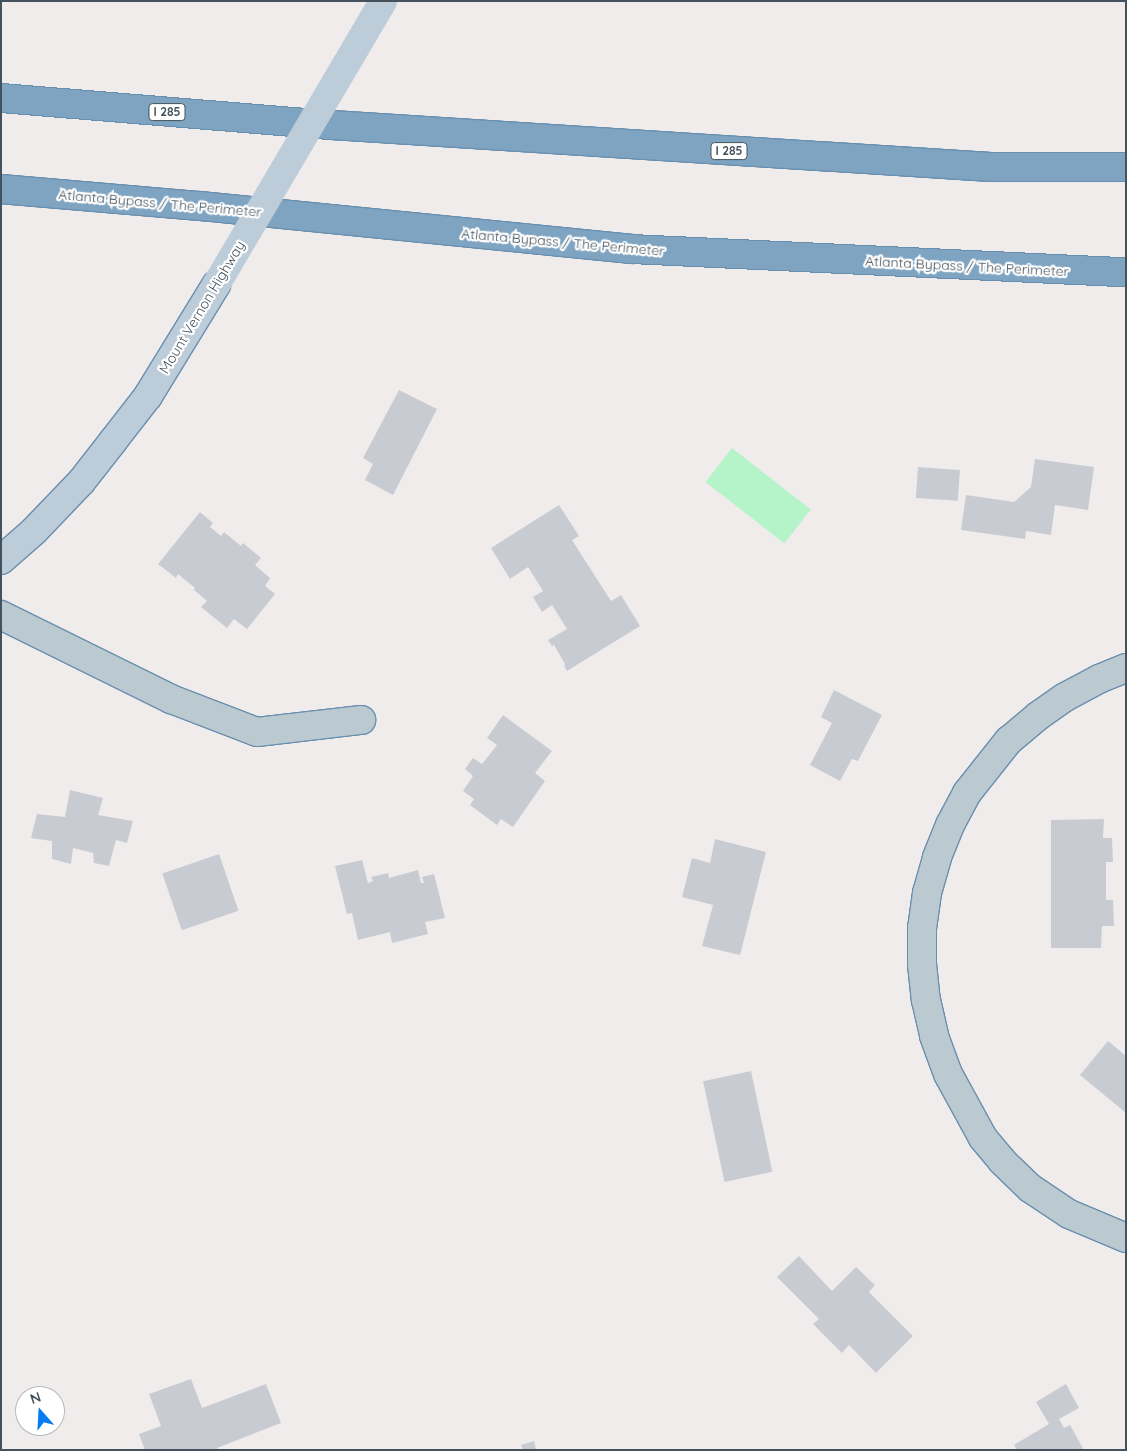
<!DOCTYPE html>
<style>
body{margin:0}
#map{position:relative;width:1127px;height:1451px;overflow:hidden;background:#f0ecec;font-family:Quicksand,sans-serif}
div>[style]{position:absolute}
.green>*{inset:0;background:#b4f4c8;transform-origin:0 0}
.building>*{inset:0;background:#c8ccd2;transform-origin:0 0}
.roads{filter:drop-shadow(1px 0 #698fae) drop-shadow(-1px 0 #698fae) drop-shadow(0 1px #698fae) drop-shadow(0 -1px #698fae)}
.street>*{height:28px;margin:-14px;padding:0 14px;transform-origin:14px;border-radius:14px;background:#bbc9d1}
.secondary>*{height:28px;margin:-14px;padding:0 14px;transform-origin:14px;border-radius:14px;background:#bdccd9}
.highway>*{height:28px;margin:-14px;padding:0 14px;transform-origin:14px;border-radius:14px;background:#7ea4c2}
.secondary-bridge>*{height:28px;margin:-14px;padding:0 14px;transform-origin:14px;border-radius:14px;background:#bdccd9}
span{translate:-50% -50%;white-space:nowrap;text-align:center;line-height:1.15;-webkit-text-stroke:4.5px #fff;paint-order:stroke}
.shield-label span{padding:1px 4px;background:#fff;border:1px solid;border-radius:4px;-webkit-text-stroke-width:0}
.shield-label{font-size:12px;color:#43525c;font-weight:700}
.street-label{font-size:14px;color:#43525c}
.frame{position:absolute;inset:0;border:2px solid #43525c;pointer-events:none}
.north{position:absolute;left:15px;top:1386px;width:50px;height:50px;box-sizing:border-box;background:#fff;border:1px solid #b4babe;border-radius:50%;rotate:341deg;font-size:14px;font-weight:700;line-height:20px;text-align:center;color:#43525c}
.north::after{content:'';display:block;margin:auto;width:18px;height:22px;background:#047df2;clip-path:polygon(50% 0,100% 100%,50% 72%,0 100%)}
</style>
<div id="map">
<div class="green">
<i style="left:732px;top:448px;width:100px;height:43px;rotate:38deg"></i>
</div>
<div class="building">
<i style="clip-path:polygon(399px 390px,437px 409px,393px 495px,365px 480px,373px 464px,363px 458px)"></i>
<i style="clip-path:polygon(1035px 459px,1094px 467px,1088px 510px,1055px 505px,1051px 535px,1026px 531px,1025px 539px,961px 530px,966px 495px,1014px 502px,1031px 487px)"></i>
<i style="left:918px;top:467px;width:42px;height:31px;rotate:4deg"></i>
<i style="clip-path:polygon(559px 505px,579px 536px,572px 540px,611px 601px,621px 595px,640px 626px,567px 671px,564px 665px,565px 664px,554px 645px,552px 646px,548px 640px,567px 629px,552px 605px,542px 612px,533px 597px,543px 591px,528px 567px,510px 579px,491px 548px)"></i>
<i style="clip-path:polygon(200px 512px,213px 523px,210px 527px,221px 536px,224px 532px,241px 546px,243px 543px,261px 558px,255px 565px,270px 578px,265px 586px,275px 594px,247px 629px,234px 619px,227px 628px,201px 607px,207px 601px,194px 590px,195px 588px,178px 574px,176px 578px,158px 564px)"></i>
<i style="clip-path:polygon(834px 690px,882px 715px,858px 761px,852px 759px,840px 781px,810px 765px,832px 723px,821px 717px)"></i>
<i style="clip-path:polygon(503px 715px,552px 751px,535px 773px,545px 781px,513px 827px,501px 819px,497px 825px,470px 805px,474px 799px,463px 791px,473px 776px,465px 769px,473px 758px,482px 764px,497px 745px,487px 738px)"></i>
<i style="clip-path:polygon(70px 790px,103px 798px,98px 815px,133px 821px,127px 843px,116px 840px,109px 866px,94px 863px,93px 853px,73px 848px,71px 864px,52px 859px,52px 841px,31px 838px,37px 814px,65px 817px)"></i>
<i style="clip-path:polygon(1104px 819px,1103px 838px,1112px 838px,1113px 862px,1106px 862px,1106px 900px,1113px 900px,1114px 926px,1102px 926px,1101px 948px,1051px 948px,1051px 820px)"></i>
<i style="clip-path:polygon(715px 839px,766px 852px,740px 955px,702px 946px,713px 905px,682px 897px,692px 858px,710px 863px)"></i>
<i style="left:219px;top:854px;width:60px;height:60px;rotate:71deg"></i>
<i style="clip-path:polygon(362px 860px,368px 883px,373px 881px,371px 877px,388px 873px,389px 878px,418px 870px,421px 883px,424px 883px,422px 877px,434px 874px,445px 918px,425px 922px,428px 934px,392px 943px,390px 932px,358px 940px,352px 913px,347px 914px,335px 866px)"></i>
<i style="clip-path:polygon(1108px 1041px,1126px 1056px,1126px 1113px,1080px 1075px)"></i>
<i style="left:751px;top:1071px;width:103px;height:49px;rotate:78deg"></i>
<i style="clip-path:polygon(799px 1256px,832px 1291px,856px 1267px,875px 1285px,869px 1292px,913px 1336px,876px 1373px,849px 1345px,842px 1353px,813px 1324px,819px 1319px,777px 1277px)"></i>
<i style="clip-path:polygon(191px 1379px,202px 1408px,266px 1384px,281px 1423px,217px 1448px,218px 1450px,145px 1450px,139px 1434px,161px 1426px,149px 1394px)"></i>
<i style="clip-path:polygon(1066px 1384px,1079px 1408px,1059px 1419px,1064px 1428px,1070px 1425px,1084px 1450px,1017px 1450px,1014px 1445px,1049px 1424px,1036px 1402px)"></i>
<i style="clip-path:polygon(534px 1441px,536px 1450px,523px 1450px,521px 1445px)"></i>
</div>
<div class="roads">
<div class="street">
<i style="left:1px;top:615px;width:190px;rotate:26.3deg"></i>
<i style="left:171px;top:699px;width:92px;rotate:21deg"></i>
<i style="left:257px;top:732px;width:105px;rotate:-6.6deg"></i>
<i style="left:1126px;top:668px;width:29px;rotate:158deg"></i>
<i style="left:1099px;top:679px;width:38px;rotate:152deg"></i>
<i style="left:1065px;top:697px;width:33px;rotate:145deg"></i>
<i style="left:1038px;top:716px;width:38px;rotate:140deg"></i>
<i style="left:1009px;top:740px;width:68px;rotate:128.4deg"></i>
<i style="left:967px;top:793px;width:36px;rotate:118deg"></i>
<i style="left:950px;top:825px;width:35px;rotate:112deg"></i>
<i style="left:937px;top:858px;width:36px;rotate:106deg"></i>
<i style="left:927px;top:893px;width:35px;rotate:98deg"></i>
<i style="left:922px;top:928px;width:36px;rotate:90deg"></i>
<i style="left:922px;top:964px;width:36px;rotate:84deg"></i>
<i style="left:926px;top:1000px;width:37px;rotate:77deg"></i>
<i style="left:934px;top:1036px;width:40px;rotate:69.8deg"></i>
<i style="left:948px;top:1074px;width:73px;rotate:61.3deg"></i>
<i style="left:983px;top:1138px;width:30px;rotate:50deg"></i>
<i style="left:1002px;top:1161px;width:39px;rotate:44deg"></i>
<i style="left:1030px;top:1188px;width:47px;rotate:33.7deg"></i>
<i style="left:1069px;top:1214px;width:62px;rotate:22.8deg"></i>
</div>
<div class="secondary">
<i style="left:1px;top:560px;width:44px;rotate:-41.3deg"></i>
<i style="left:34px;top:531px;width:68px;rotate:-46.2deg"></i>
<i style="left:81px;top:482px;width:52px;rotate:-52deg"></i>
<i style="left:113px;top:441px;width:57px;rotate:-52.1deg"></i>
<i style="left:148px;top:396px;width:130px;rotate:-58.5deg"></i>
</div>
<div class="highway">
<i style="left:1px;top:98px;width:332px;rotate:4.7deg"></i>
<i style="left:332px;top:125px;width:660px;rotate:3.65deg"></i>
<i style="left:991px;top:167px;width:135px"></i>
<i style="left:1px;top:189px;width:201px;rotate:4.9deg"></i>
<i style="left:201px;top:206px;width:432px;rotate:5.7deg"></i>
<i style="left:631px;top:249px;width:496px;rotate:2.7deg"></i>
</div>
</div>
<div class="secondary-bridge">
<i style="left:216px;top:285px;width:329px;rotate:-59.5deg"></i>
</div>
<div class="shield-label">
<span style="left:167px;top:112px">I 285</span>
<span style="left:729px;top:151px">I 285</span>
</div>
<div class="street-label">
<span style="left:160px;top:203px;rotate:5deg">Atlanta Bypass / The Perimeter</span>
<span style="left:563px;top:242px;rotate:5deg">Atlanta Bypass / The Perimeter</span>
<span style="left:967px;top:266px;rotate:3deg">Atlanta Bypass / The Perimeter</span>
<span style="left:202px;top:307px;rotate:-59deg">Mount Vernon Highway</span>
</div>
<div class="frame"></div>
<div class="north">N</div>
</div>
